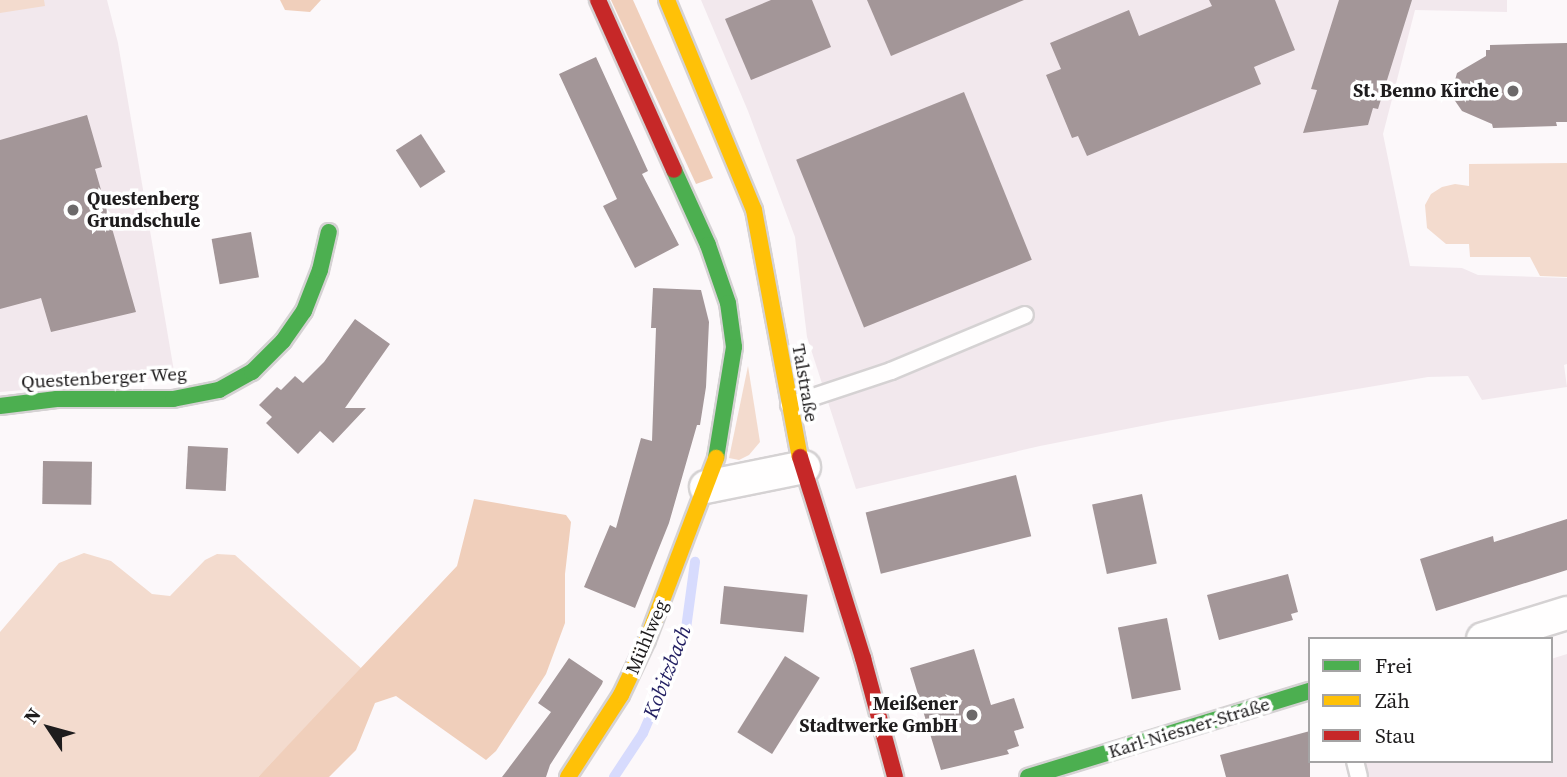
<!DOCTYPE html>
<meta charset="utf-8">
<style>
body{margin:0}
#map{position:relative;width:1567px;height:777px;overflow:hidden;background:#fcf8fa;font-family:"Source Serif 4",serif}
div>[style]{position:absolute}
.built>*{inset:0;background:#f2e8ed}
.green>*{inset:0;background:#f3dbce}
.forest>*{inset:0;background:#f0cfbb}
.stream>*{height:10px;margin:-5px;padding:0 5px;transform-origin:5px;border-radius:5px;background:#d7dbfd}
.building>*{inset:0;background:#a39698;transform-origin:0 0}
.roads{filter:drop-shadow(2px 0 #d5d2d3) drop-shadow(-2px 0 #d5d2d3) drop-shadow(0 2px #d5d2d3) drop-shadow(0 -2px #d5d2d3)}
.lane>*{height:16px;margin:-8px;padding:0 8px;transform-origin:8px;border-radius:8px;background:#fffefe}
.street>*{height:32px;margin:-16px;padding:0 16px;transform-origin:16px;border-radius:16px;background:#fffefe}
.fast>*{height:16px;margin:-8px;padding:0 8px;transform-origin:8px;border-radius:8px;background:#4caf50}
.slow>*{height:16px;margin:-8px;padding:0 8px;transform-origin:8px;border-radius:8px;background:#ffc107}
.jam>*{height:16px;margin:-8px;padding:0 8px;transform-origin:8px;border-radius:8px;background:#c62828}
.dots>*{width:19px;height:19px;translate:-50% -50%;box-sizing:border-box;border:4px solid #fff;border-radius:50%}
span{translate:-50% -50%;white-space:nowrap;text-align:center;line-height:1.15;-webkit-text-stroke:7px #fff;paint-order:stroke}
.poi-label{font-size:19px;color:#1e1c1d;font-weight:700}
.right{translate:-100% -50%;text-align:right}
.left{translate:0 -50%;text-align:left}
.street-label{font-size:19px;color:#1e1c1d}
.water-label{font-size:21px;color:#221f62;font-style:italic}
.legend{position:absolute;left:1308px;top:637px;width:245px;height:126px;box-sizing:border-box;background:#fff;border:2px solid #a5a4a5;margin:0;padding:9px 12px;list-style:none;font-size:21px;color:#1e1c1d}
.legend li{display:flex;align-items:center;gap:14px;height:35px}
.legend b{width:35px;border:2px solid #a5a4a5}
.north{position:absolute;left:14px;top:693px;width:70px;height:70px;-webkit-text-stroke:5px #fff;paint-order:stroke;rotate:306deg;font-size:19px;font-weight:700;line-height:28px;text-align:center;color:#1e1c1d}
.north::after{content:'';display:block;margin:auto;width:24px;height:32px;background:#1e1c1d;clip-path:polygon(50% 0,100% 100%,50% 72%,0 100%)}
</style>
<div id="map">
<div class="built">
<i style="clip-path:polygon(0 0,107px 0,118px 43px,175px 377px,0 392px)"></i>
<i style="clip-path:polygon(701px 0,1507px 0,1507px 12px,1415px 10px,1383px 134px,1410px 266px,1462px 268px,1478px 275px,1567px 278px,1567px 364px,1564px 365px,1567px 387px,1482px 400px,1468px 376px,1428px 377px,1167px 421px,1040px 446px,856px 489px,807px 337px,795px 237px,748px 111px)"></i>
<i style="clip-path:polygon(1567px 654px,1567px 777px,1354px 777px,1349px 761px,1551px 761px,1551px 659px)"></i>
</div>
<div class="green">
<i style="clip-path:polygon(0 0,44px 0,45px 6px,0 13px)"></i>
<i style="clip-path:polygon(1567px 163px,1567px 277px,1540px 276px,1530px 257px,1470px 257px,1469px 244px,1446px 244px,1427px 228px,1425px 205px,1431px 194px,1442px 187px,1455px 184px,1469px 186px,1469px 164px)"></i>
<i style="clip-path:polygon(748px 366px,760px 442px,749px 455px,739px 460px,729px 458px)"></i>
<i style="clip-path:polygon(84px 553px,111px 561px,152px 594px,170px 596px,205px 560px,217px 554px,235px 555px,362px 669px,258px 777px,0 777px,0 632px,59px 563px)"></i>
</div>
<div class="forest">
<i style="clip-path:polygon(280px 0,321px 0,310px 12px,285px 10px)"></i>
<i style="clip-path:polygon(611px 0,633px 0,713px 178px,696px 184px)"></i>
<i style="clip-path:polygon(474px 499px,566px 515px,571px 522px,565px 574px,565px 623px,546px 674px,496px 751px,486px 760px,396px 696px,375px 703px,356px 750px,329px 777px,258px 777px,457px 566px)"></i>
</div>
<div class="stream">
<i style="left:614px;top:777px;width:53px;rotate:-56.6deg"></i>
<i style="left:643px;top:733px;width:106px;rotate:-66.6deg"></i>
<i style="left:685px;top:636px;width:75px;rotate:-82.3deg"></i>
</div>
<div class="building">
<i style="clip-path:polygon(771px 0,812px 0,831px 47px,751px 80px,725px 19px)"></i>
<i style="clip-path:polygon(867px 0,1024px 0,891px 56px)"></i>
<i style="clip-path:polygon(1209px 0,1275px 0,1295px 50px,1254px 67px,1261px 84px,1087px 156px,1078px 136px,1072px 138px,1046px 75px,1061px 69px,1050px 43px,1129px 10px,1139px 36px,1212px 6px)"></i>
<i style="clip-path:polygon(1339px 0,1412px 0,1378px 109px,1373px 108px,1368px 125px,1303px 133px,1317px 90px,1311px 89px)"></i>
<i style="clip-path:polygon(1567px 43px,1567px 122px,1556px 122px,1557px 126px,1493px 128px,1492px 124px,1462px 111px,1451px 95px,1457px 73px,1486px 56px,1486px 50px,1490px 50px,1490px 45px)"></i>
<i style="clip-path:polygon(596px 57px,648px 171px,642px 174px,679px 245px,635px 268px,603px 206px,617px 199px,559px 74px)"></i>
<i style="left:964px;top:92px;width:181px;height:181px;rotate:68deg"></i>
<i style="clip-path:polygon(87px 115px,102px 167px,95px 169px,136px 312px,51px 332px,41px 298px,0 309px,0 140px)"></i>
<i style="left:421px;top:134px;width:45px;height:30px;rotate:57deg"></i>
<i style="left:251px;top:232px;width:46px;height:40px;rotate:80deg"></i>
<i style="clip-path:polygon(653px 288px,701px 290px,709px 322px,706px 387px,700px 425px,697px 425px,669px 523px,635px 608px,584px 587px,610px 525px,616px 528px,641px 438px,652px 441px,656px 328px,651px 328px)"></i>
<i style="clip-path:polygon(355px 319px,390px 344px,345px 408px,366px 408px,333px 443px,320px 431px,298px 454px,266px 423px,272px 417px,259px 405px,277px 387px,281px 390px,295px 376px,303px 383px,324px 362px)"></i>
<i style="left:188px;top:446px;width:40px;height:43px;rotate:3deg"></i>
<i style="left:43px;top:461px;width:49px;height:43px;rotate:1deg"></i>
<i style="left:1016px;top:475px;width:63px;height:155px;rotate:76deg"></i>
<i style="left:1142px;top:494px;width:71px;height:51px;rotate:78deg"></i>
<i style="clip-path:polygon(1567px 519px,1567px 570px,1436px 611px,1420px 559px,1493px 536px,1494px 542px)"></i>
<i style="clip-path:polygon(1288px 574px,1298px 612px,1291px 614px,1293px 620px,1219px 640px,1207px 595px)"></i>
<i style="left:724px;top:586px;width:84px;height:38px;rotate:6deg"></i>
<i style="left:1167px;top:618px;width:73px;height:50px;rotate:79deg"></i>
<i style="clip-path:polygon(974px 649px,991px 705px,1014px 698px,1024px 728px,1014px 731px,1019px 746px,1007px 750px,1009px 754px,941px 770px,910px 668px)"></i>
<i style="left:785px;top:656px;width:41px;height:90px;rotate:32deg"></i>
<i style="clip-path:polygon(569px 658px,603px 681px,602px 684px,550px 765px,546px 777px,502px 777px,551px 712px,538px 703px)"></i>
<i style="clip-path:polygon(1310px 731px,1310px 777px,1226px 777px,1220px 755px)"></i>
</div>
<div class="roads">
<div class="lane">
<i style="left:789px;top:405px;width:108px;rotate:-18.4deg"></i>
<i style="left:891px;top:371px;width:145px;rotate:-22.7deg"></i>
<i style="left:1355px;top:761px;width:16px;rotate:76deg"></i>
</div>
<div class="street">
<i style="left:706px;top:487px;width:100px;rotate:-11.5deg"></i>
<i style="left:1483px;top:639px;width:88px;rotate:-17.2deg"></i>
</div>
<div class="fast">
<i style="left:674px;top:170px;width:82px;rotate:65.6deg"></i>
<i style="left:708px;top:245px;width:61px;rotate:71deg"></i>
<i style="left:728px;top:303px;width:44px;rotate:82.2deg"></i>
<i style="left:734px;top:347px;width:112px;rotate:99.2deg"></i>
<i style="left:0;top:406px;width:57px;rotate:-7deg"></i>
<i style="left:57px;top:399px;width:116px"></i>
<i style="left:173px;top:399px;width:47px;rotate:-11.1deg"></i>
<i style="left:219px;top:390px;width:38px;rotate:-29deg"></i>
<i style="left:252px;top:372px;width:44px;rotate:-45deg"></i>
<i style="left:283px;top:341px;width:37px;rotate:-55deg"></i>
<i style="left:304px;top:311px;width:44px;rotate:-68.7deg"></i>
<i style="left:320px;top:270px;width:39px;rotate:-77deg"></i>
<i style="left:1028px;top:777px;width:295px;rotate:-17deg"></i>
</div>
<div class="slow">
<i style="left:667px;top:0;width:227px;rotate:67.5deg"></i>
<i style="left:754px;top:210px;width:251px;rotate:79.5deg"></i>
<i style="left:568px;top:777px;width:98px;rotate:-57.1deg"></i>
<i style="left:621px;top:695px;width:61px;rotate:-64.7deg"></i>
<i style="left:647px;top:640px;width:195px;rotate:-69.2deg"></i>
</div>
<div class="jam">
<i style="left:598px;top:0;width:186px;rotate:65.9deg"></i>
<i style="left:800px;top:457px;width:211px;rotate:72.6deg"></i>
<i style="left:863px;top:658px;width:123px;rotate:74.9deg"></i>
</div>
</div>
<div class="dots">
<i style="left:1513px;top:91px;background:#6c696a"></i>
<i style="left:73px;top:210px;background:#6c696a"></i>
<i style="left:972px;top:715px;background:#6c696a"></i>
</div>
<div class="poi-label">
<span class="right" style="left:1499px;top:91px">St. Benno Kirche</span>
<span class="left" style="left:87px;top:210px">Questenberg<br>Grundschule</span>
<span class="right" style="left:958px;top:715px">Meißener<br>Stadtwerke GmbH</span>
</div>
<div class="street-label">
<span style="left:104px;top:378px;rotate:-3deg">Questenberger Weg</span>
<span style="left:805px;top:383px;rotate:80deg">Talstraße</span>
<span style="left:647px;top:637px;rotate:-67deg">Mühlweg</span>
<span style="left:1189px;top:728px;rotate:-17deg">Karl-Niesner-Straße</span>
</div>
<div class="water-label">
<span style="left:667px;top:672px;rotate:-69deg">Kobitzbach</span>
</div>
<ul class="legend">
<li><b style="height:9px;background:#4caf50"></b>Frei</li>
<li><b style="height:9px;background:#ffc107"></b>Zäh</li>
<li><b style="height:9px;background:#c62828"></b>Stau</li>
</ul>
<div class="north">N</div>
</div>
